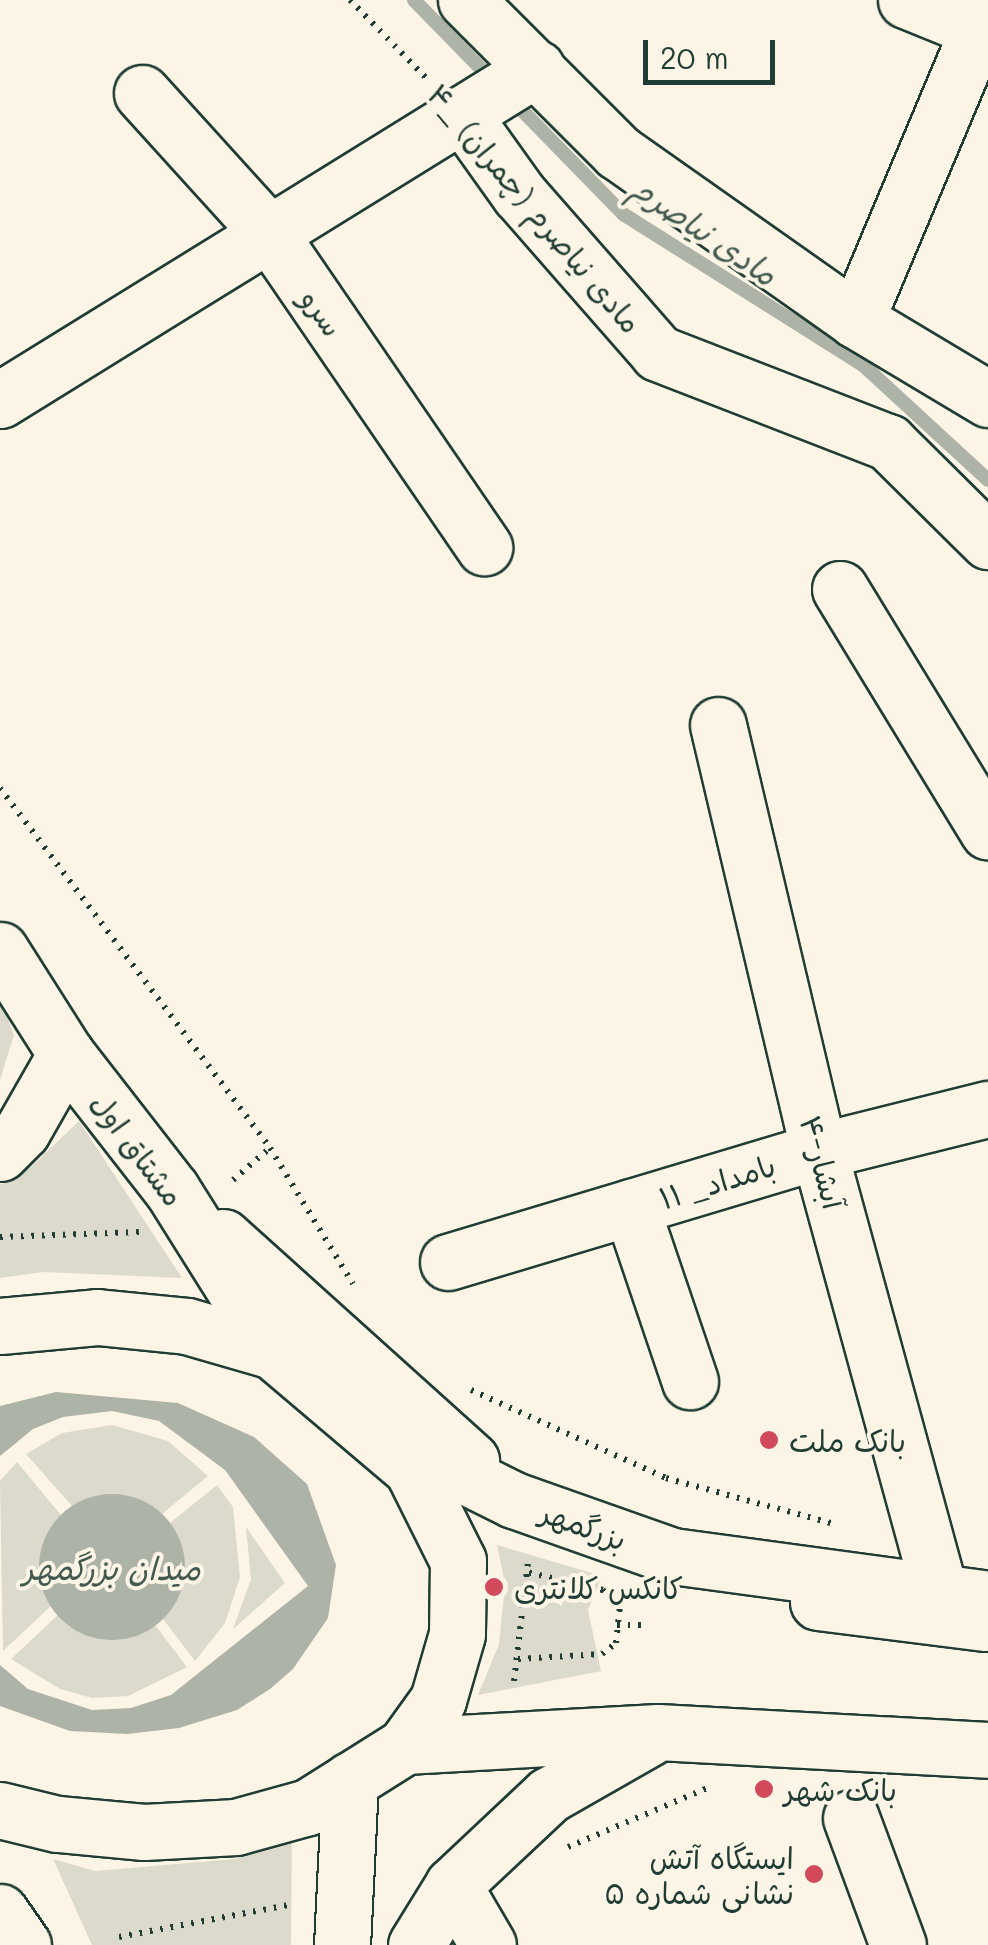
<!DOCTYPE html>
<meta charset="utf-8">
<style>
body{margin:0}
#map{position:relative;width:988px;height:1945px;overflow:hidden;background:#fcf5e5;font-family:Mali,"Playpen Sans Arabic",sans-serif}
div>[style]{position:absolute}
.green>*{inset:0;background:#dcdacc}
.water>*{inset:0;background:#aeb3a7}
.round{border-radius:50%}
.stream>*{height:14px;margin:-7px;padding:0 7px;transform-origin:7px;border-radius:7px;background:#aeb3a7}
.path>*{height:6px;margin-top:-3px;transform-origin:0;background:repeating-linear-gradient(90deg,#1f3d34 0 2.5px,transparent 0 10.5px)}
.roads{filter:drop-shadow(2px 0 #1f3d34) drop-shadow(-2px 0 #1f3d34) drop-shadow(0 2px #1f3d34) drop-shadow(0 -2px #1f3d34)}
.minor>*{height:55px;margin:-27.5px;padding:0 27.5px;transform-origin:27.5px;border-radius:27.5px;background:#fcf5e5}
.major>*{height:55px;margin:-27.5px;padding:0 27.5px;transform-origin:27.5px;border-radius:27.5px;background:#fcf5e5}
.dots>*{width:28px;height:28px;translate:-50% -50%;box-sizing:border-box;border:5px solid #fcf5e5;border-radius:50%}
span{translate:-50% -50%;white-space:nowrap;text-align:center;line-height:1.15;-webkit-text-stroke:8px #fcf5e5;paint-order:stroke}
.street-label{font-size:30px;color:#1f3d34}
.poi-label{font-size:30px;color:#1f3d34}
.left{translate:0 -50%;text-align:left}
.right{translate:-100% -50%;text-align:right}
.water-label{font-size:32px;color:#435a51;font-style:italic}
.scale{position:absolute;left:643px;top:40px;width:132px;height:45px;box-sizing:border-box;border:5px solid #1f3d34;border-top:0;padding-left:12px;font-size:30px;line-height:35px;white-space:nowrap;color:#1f3d34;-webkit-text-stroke:8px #fcf5e5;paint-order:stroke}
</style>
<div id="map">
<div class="green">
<i style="clip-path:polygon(0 999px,14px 1035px,0 1080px)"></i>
<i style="clip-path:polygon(79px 1121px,182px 1278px,44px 1272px,0 1278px,0 1185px,32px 1166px)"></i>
<i style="clip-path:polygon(112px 1425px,168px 1441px,208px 1476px,162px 1514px,82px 1501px,72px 1506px,26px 1454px,62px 1433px)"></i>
<i style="clip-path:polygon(17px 1462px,61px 1515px,53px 1525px,46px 1599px,51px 1606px,3px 1651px,0 1481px)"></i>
<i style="clip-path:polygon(217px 1485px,233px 1507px,240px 1577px,225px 1623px,195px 1661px,163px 1619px,174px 1606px,180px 1540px,170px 1523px)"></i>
<i style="clip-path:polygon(246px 1527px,285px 1583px,233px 1629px,251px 1579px)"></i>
<i style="clip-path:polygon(497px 1545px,602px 1576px,588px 1610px,601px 1671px,478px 1695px,499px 1644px,505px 1584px)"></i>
<i style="clip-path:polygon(58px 1615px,70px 1627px,155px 1625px,187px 1667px,128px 1696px,92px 1698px,60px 1689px,11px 1659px)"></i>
<i style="clip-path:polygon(292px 1830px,291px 1945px,92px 1945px,53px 1859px,95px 1871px,235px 1859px)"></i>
</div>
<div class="water">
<i style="clip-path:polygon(56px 1392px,178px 1403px,254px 1437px,307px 1484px,336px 1565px,328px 1618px,293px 1669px,270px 1689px,237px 1710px,179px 1728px,127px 1734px,70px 1731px,0 1706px,0 1665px,28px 1689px,92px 1710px,131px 1708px,171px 1695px,308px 1586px,225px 1470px,159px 1421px,112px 1411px,63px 1417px,33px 1429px,0 1456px,0 1406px)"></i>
<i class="round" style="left:39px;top:1494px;width:146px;height:146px"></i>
</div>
<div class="stream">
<i style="left:414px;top:0;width:115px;rotate:45.7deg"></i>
<i style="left:509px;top:97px;width:163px;rotate:45.7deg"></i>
<i style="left:623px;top:214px;width:284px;rotate:32.2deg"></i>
<i style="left:863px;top:365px;width:170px;rotate:42.6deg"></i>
</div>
<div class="path">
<i style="left:350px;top:0;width:109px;rotate:45.7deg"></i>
<i style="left:0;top:788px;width:450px;rotate:53.1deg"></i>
<i style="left:270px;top:1148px;width:159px;rotate:58.6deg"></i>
<i style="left:233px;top:1180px;width:49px;rotate:-40.9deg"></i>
<i style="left:0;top:1237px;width:139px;rotate:-2.1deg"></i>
<i style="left:471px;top:1390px;width:214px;rotate:24.3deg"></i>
<i style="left:666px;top:1478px;width:178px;rotate:15.3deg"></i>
<i style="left:617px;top:1625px;width:25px"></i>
<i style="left:518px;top:1659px;width:84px;rotate:-3.4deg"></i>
<i style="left:602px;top:1654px;width:18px;rotate:-38deg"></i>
<i style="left:616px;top:1643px;width:38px;rotate:-84deg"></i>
<i style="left:620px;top:1605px;width:23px;rotate:-139deg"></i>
<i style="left:603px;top:1590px;width:78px;rotate:-166.7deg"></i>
<i style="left:514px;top:1681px;width:120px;rotate:-83.3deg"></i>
<i style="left:568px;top:1847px;width:152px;rotate:-22.9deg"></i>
<i style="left:119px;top:1937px;width:178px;rotate:-10.7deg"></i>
</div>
<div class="roads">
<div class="minor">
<i style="left:466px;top:0;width:215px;rotate:45deg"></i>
<i style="left:618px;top:152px;width:291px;rotate:35.2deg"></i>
<i style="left:856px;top:320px;width:154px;rotate:30.9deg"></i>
<i style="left:906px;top:0;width:80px;rotate:22.1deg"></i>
<i style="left:142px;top:93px;width:189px;rotate:47.8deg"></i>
<i style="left:269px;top:233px;width:381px;rotate:55.6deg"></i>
<i style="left:464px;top:117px;width:95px;rotate:54.5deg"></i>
<i style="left:519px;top:194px;width:211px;rotate:48.8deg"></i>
<i style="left:658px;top:353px;width:247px;rotate:21.2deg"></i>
<i style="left:888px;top:442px;width:141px;rotate:44.7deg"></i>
<i style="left:856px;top:320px;width:341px;rotate:-67.2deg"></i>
<i style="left:0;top:400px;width:631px;rotate:-31.73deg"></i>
<i style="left:840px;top:589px;width:284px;rotate:58.6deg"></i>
<i style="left:718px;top:725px;width:438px;rotate:76.7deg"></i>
<i style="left:819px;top:1151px;width:461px;rotate:74.7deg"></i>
<i style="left:631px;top:1207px;width:184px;rotate:71.3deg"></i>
<i style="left:448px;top:1262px;width:387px;rotate:-16.7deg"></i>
<i style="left:819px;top:1151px;width:174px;rotate:-14deg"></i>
<i style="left:818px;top:1602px;width:168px;rotate:7.2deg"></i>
<i style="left:851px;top:1818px;width:135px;rotate:69.7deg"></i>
<i style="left:453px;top:1885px;width:69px;rotate:59.7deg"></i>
</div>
<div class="major">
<i style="left:0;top:950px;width:123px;rotate:57.6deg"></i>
<i style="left:66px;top:1054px;width:172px;rotate:52.1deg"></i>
<i style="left:172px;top:1190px;width:190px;rotate:57.9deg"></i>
<i style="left:0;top:1153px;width:31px;rotate:-45deg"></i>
<i style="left:22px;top:1131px;width:89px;rotate:-60.3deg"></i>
<i style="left:223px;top:1237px;width:334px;rotate:42deg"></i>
<i style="left:0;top:1326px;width:97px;rotate:-5.3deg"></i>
<i style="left:97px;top:1317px;width:90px;rotate:5.7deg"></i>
<i style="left:187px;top:1326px;width:90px;rotate:16.2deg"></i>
<i style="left:273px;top:1351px;width:182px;rotate:40.3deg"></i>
<i style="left:412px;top:1469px;width:103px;rotate:63.4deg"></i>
<i style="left:458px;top:1561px;width:73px;rotate:90.8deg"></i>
<i style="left:457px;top:1634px;width:69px;rotate:106.1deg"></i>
<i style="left:438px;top:1700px;width:57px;rotate:125.7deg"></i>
<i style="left:405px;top:1746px;width:115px;rotate:147.8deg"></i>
<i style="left:308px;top:1807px;width:75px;rotate:164.5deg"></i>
<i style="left:236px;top:1827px;width:92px;rotate:176.9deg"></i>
<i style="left:144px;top:1832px;width:87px;rotate:-174.7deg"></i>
<i style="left:57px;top:1824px;width:59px;rotate:-166.2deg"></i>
<i style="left:393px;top:1440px;width:135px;rotate:26.4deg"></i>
<i style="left:514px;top:1500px;width:168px;rotate:19.5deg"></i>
<i style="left:672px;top:1556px;width:319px;rotate:7.7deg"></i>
<i style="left:405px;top:1746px;width:253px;rotate:-3.2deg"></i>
<i style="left:658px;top:1732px;width:330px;rotate:3.1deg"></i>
<i style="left:0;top:1912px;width:40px;rotate:55.1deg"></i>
<i style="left:342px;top:1945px;width:165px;rotate:-87.2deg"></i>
<i style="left:416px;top:1945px;width:70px;rotate:-58.3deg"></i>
<i style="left:453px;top:1885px;width:132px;rotate:-43.2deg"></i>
<i style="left:549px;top:1795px;width:115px;rotate:-29.7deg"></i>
</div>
</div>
<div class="dots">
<i style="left:769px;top:1440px;background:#d1495b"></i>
<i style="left:494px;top:1587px;background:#d1495b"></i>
<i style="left:764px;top:1789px;background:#d1495b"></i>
<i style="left:814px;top:1874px;background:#d1495b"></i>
</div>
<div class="street-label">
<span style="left:535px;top:208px;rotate:50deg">۴_ مادی نیاصرم (چمران)</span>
<span style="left:323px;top:312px;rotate:56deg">سرو</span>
<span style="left:138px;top:1149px;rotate:53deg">مشتاق اول</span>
<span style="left:823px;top:1162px;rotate:75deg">۴-آبشار</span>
<span style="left:717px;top:1181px;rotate:-17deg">۱۱ _بامداد</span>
<span style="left:584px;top:1525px;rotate:20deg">بزرگمهر</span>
</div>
<div class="poi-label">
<span class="left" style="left:789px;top:1440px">بانک ملت</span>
<span class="left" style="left:514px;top:1587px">کانکس کلانتری</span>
<span class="left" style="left:784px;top:1789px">بانک شهر</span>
<span class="right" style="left:794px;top:1874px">ایستگاه آتش<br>نشانی شماره ۵</span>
</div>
<div class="water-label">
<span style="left:705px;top:230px;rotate:34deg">مادی نیاصرم</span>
<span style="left:112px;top:1567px">میدان بزرگمهر</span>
</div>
<div class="scale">20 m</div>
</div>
